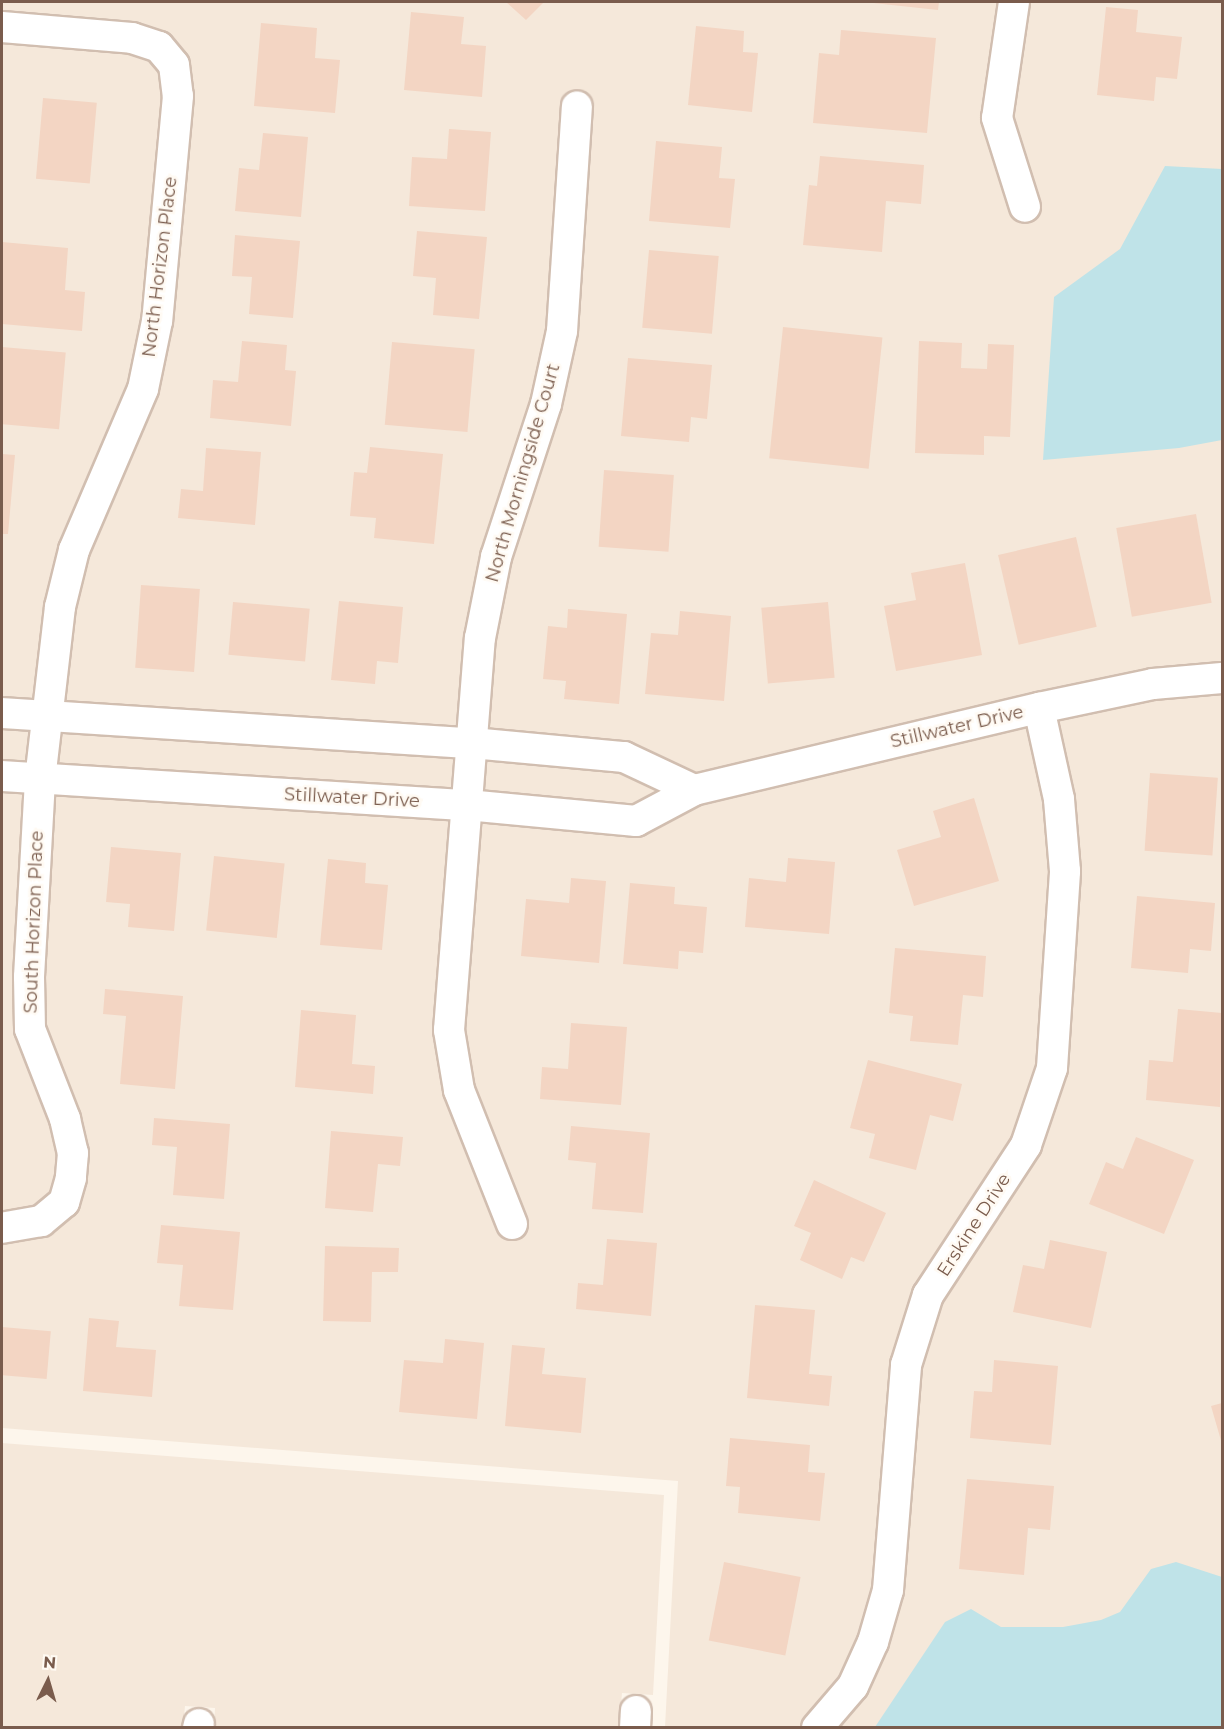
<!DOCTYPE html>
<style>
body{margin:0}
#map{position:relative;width:1224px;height:1729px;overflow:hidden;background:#fdf6ec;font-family:Montserrat,sans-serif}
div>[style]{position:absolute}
.residential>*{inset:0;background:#f5e8da}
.water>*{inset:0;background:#bfe3e8}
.building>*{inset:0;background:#f3d5c3;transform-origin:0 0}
.roads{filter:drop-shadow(2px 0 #d1beb0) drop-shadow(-2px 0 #d1beb0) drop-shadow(0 2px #d1beb0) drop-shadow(0 -2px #d1beb0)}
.minor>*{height:30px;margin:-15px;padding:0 15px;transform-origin:15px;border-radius:15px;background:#fff}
span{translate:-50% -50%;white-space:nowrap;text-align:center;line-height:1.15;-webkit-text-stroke:5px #fffaf3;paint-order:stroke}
.street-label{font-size:18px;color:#7a5c4d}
.frame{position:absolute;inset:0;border:3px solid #7a5c4d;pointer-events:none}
.north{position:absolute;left:18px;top:1651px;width:60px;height:60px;-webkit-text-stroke:4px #fffaf3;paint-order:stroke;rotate:5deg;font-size:16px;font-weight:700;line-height:24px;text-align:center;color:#7a5c4d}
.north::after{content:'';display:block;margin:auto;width:21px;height:27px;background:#7a5c4d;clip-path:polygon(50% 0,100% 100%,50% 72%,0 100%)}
</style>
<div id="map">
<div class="residential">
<i style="clip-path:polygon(2px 2px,1222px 2px,1222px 1727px,665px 1727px,678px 1481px,2px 1428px)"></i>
<i style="clip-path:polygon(2px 1443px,664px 1495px,653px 1695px,622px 1693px,619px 1728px,214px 1727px,215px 1708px,185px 1706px,183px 1727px,2px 1727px)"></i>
</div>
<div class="water">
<i style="clip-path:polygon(1165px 166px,1222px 169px,1222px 440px,1179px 448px,1043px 460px,1054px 297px,1120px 249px)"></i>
<i style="clip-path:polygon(1176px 1562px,1222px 1577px,1222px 1727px,875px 1727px,945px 1622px,971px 1609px,1001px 1627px,1063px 1627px,1101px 1620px,1120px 1612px,1151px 1569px)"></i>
</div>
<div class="building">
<i style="clip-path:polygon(506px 2px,544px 2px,526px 20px)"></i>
<i style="clip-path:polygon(864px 2px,939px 2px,938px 10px)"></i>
<i style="clip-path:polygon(1106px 7px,1138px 10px,1136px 32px,1182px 37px,1177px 79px,1156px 77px,1154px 101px,1097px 95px)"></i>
<i style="clip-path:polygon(411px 12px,464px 17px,461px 44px,486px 46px,482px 97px,404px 90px)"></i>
<i style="clip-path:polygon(261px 23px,317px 28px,315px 58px,340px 60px,335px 113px,254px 106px)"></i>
<i style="clip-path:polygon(696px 26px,744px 31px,743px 52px,758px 53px,752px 112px,688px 105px)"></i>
<i style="clip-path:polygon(841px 30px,936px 38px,927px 133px,813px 123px,819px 53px,839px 55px)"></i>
<i style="left:43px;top:98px;width:54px;height:81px;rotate:5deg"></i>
<i style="clip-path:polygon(449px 129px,491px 132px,485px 211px,409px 206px,412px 157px,447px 159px)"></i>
<i style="clip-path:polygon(263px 133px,308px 137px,301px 217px,235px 211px,239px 168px,259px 170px)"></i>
<i style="clip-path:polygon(656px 141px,722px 147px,719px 178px,735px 179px,730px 228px,649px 221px)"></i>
<i style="clip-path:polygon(820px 156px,924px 165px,921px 204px,886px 201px,882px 252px,803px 245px,809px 185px,817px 186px)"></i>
<i style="clip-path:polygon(417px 231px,487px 237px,479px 319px,433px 315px,436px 278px,413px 276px)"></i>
<i style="clip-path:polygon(235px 235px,300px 241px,293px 318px,249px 314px,252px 277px,232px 276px)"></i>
<i style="clip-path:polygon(2px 242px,68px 248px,65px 290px,85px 292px,82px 331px,2px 324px)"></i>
<i style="left:649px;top:250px;width:70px;height:78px;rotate:5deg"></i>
<i style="left:783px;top:327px;width:100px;height:132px;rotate:6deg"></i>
<i style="clip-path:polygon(242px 341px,287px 345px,285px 370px,296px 371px,291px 426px,210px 418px,213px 380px,238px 382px)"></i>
<i style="clip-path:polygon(919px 341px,962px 343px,961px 368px,987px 369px,988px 344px,1014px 345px,1010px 437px,984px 436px,984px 455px,915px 453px)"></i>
<i style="left:392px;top:342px;width:83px;height:83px;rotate:5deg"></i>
<i style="left:2px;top:347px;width:64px;height:77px;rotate:5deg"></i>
<i style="clip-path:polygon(628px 358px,712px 365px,707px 419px,691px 417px,689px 442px,621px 436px)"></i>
<i style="clip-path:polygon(370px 447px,443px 454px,434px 544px,374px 538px,376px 518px,350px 516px,354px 472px,367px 473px)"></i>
<i style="clip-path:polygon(206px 448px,261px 452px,255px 525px,178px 518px,181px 489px,203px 491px)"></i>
<i style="clip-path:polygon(2px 454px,15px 455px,8px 534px,2px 534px)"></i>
<i style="left:604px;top:470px;width:70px;height:77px;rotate:4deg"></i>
<i style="left:1196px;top:514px;width:90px;height:81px;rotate:80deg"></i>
<i style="left:1076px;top:537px;width:92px;height:80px;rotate:77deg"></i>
<i style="clip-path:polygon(965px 563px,982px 655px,896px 671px,884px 606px,916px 600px,911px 573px)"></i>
<i style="left:141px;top:585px;width:59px;height:83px;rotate:4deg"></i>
<i style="clip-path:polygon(339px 601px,403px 607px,398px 663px,377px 661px,375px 684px,331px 680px)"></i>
<i style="left:233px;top:602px;width:77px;height:53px;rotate:5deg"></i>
<i style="left:828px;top:602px;width:76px;height:67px;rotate:85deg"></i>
<i style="clip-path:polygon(568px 609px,627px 614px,619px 704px,564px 699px,566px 681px,543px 679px,548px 626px,567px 628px)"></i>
<i style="clip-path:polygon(680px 611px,731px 616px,724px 701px,645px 694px,651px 633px,678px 635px)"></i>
<i style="left:1150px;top:773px;width:68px;height:78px;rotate:4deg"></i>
<i style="clip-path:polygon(974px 798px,999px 881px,914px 906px,897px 850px,941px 837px,933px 811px)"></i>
<i style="clip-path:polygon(111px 847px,181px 853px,174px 931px,128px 927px,130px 904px,106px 902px)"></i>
<i style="left:214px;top:856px;width:71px;height:75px;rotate:6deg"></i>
<i style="clip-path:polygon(788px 858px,835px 862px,829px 934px,745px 927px,749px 878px,786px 882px)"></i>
<i style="clip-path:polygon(328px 859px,366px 863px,365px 883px,388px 885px,382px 950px,320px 945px)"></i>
<i style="clip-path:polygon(571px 878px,606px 881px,599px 963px,521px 956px,526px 899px,569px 903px)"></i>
<i style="clip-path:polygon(630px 883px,675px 887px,674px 904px,707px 907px,703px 953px,679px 951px,678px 969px,623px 964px)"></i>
<i style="clip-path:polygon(1137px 896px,1215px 903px,1211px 951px,1190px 949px,1188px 973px,1131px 968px)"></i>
<i style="clip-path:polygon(895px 948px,986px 956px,983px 997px,963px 995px,958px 1045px,910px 1041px,913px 1016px,889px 1013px)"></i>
<i style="clip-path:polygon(105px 989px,183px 996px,175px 1089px,120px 1084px,126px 1016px,103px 1014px)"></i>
<i style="clip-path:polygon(1178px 1009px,1222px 1013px,1220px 1107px,1146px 1100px,1149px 1060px,1173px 1062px)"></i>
<i style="clip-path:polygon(301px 1010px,356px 1015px,352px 1064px,375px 1066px,373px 1094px,295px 1087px)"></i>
<i style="clip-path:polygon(571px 1023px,627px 1027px,621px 1105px,540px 1099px,542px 1067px,568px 1069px)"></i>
<i style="clip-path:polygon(868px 1060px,962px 1084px,953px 1121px,930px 1115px,916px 1170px,869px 1158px,875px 1134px,850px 1128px)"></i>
<i style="clip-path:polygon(154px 1118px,230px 1124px,224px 1199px,173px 1195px,177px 1147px,152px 1145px)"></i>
<i style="clip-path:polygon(571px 1126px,650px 1133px,643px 1213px,592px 1209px,596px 1163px,568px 1160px)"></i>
<i style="clip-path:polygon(331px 1131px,403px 1137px,400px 1166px,378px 1164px,373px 1212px,325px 1208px)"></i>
<i style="clip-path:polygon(1136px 1137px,1194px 1160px,1164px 1234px,1089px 1204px,1106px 1162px,1123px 1169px)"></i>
<i style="clip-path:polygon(814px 1180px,886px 1213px,864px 1262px,851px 1257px,842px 1279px,800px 1260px,811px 1233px,794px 1226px)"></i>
<i style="clip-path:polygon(161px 1225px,240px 1232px,233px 1310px,179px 1306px,183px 1265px,157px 1263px)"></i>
<i style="clip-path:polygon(607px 1239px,657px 1243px,651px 1316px,576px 1309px,578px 1283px,603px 1285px)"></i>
<i style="clip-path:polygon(1050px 1240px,1107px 1252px,1091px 1328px,1013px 1312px,1023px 1265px,1044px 1269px)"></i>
<i style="clip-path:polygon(325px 1246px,399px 1248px,398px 1272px,372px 1272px,371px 1322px,323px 1321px)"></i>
<i style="clip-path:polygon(755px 1305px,815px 1310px,809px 1374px,832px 1376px,829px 1406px,747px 1398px)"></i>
<i style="clip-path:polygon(89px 1318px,119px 1321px,116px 1347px,156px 1350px,152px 1397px,83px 1391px)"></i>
<i style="left:2px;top:1327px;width:49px;height:48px;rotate:5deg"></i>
<i style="clip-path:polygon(445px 1339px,484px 1343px,477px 1419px,399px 1412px,404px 1360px,443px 1363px)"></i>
<i style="clip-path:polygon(512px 1345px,545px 1348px,542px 1374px,586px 1378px,581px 1433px,505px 1426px)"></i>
<i style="clip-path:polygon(994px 1360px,1058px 1366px,1051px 1445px,970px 1438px,974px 1391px,992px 1392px)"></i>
<i style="clip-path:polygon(1222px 1403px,1222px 1444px,1211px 1406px)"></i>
<i style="clip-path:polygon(730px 1438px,810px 1445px,808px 1472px,825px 1473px,820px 1521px,738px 1513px,740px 1487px,726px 1486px)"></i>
<i style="clip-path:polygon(967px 1479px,1054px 1486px,1050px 1530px,1028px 1528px,1024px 1575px,959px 1569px)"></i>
<i style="left:724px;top:1562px;width:78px;height:80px;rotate:11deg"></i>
</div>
<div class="roads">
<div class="minor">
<i style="left:1014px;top:2px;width:117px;rotate:98.3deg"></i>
<i style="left:997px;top:118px;width:93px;rotate:72.5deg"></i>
<i style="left:2px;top:27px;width:130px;rotate:4.8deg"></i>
<i style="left:132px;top:38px;width:28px;rotate:18deg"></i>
<i style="left:159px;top:47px;width:23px;rotate:50deg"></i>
<i style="left:174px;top:65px;width:31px;rotate:83deg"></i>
<i style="left:178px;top:96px;width:226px;rotate:95.3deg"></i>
<i style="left:157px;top:321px;width:69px;rotate:101.6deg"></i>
<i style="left:143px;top:389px;width:175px;rotate:113.2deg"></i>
<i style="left:74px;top:550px;width:59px;rotate:103.8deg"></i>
<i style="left:60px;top:607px;width:174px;rotate:96.6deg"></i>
<i style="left:40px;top:780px;width:197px;rotate:93.2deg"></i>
<i style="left:29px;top:977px;width:52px;rotate:88.9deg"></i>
<i style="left:30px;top:1029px;width:97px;rotate:68.7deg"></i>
<i style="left:65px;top:1119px;width:35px;rotate:77deg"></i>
<i style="left:73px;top:1153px;width:25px;rotate:95deg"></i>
<i style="left:71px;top:1178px;width:25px;rotate:106deg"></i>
<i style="left:64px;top:1202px;width:30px;rotate:140deg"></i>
<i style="left:41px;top:1221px;width:40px;rotate:170deg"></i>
<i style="left:2px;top:713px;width:471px;rotate:3.7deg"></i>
<i style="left:472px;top:743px;width:153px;rotate:5.3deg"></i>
<i style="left:624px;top:757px;width:77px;rotate:25.2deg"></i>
<i style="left:2px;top:776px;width:466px;rotate:3.6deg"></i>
<i style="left:467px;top:805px;width:170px;rotate:5.4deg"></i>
<i style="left:636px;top:821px;width:66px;rotate:-28.1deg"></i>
<i style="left:694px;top:790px;width:355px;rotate:-13.4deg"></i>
<i style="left:1039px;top:708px;width:116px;rotate:-11.9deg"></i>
<i style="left:1153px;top:684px;width:69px;rotate:-5deg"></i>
<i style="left:512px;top:1224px;width:144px;rotate:-111.6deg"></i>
<i style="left:459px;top:1090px;width:61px;rotate:-99.5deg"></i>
<i style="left:449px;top:1030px;width:393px;rotate:-85.5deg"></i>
<i style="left:480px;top:638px;width:83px;rotate:-78.8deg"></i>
<i style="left:496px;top:557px;width:161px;rotate:-71.9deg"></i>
<i style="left:546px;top:404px;width:75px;rotate:-77.6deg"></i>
<i style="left:562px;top:331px;width:225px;rotate:-86.2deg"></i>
<i style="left:198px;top:1728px;width:4px;rotate:-76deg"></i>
<i style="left:635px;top:1728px;width:17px;rotate:-87deg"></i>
<i style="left:817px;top:1728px;width:55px;rotate:-49.4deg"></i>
<i style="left:853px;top:1686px;width:48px;rotate:-65.6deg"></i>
<i style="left:873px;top:1642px;width:54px;rotate:-73.9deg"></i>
<i style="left:888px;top:1590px;width:226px;rotate:-85.4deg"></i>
<i style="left:906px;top:1365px;width:73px;rotate:-72.6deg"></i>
<i style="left:928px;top:1295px;width:179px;rotate:-56.8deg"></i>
<i style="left:1026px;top:1145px;width:81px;rotate:-71.3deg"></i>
<i style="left:1052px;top:1068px;width:197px;rotate:-86.2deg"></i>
<i style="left:1065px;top:871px;width:72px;rotate:-94.8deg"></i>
<i style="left:1059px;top:799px;width:93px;rotate:-102.4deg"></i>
</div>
</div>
<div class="street-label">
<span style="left:160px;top:267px;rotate:-83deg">North Horizon Place</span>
<span style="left:523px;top:473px;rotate:-74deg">North Morningside Court</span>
<span style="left:957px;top:727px;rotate:-13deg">Stillwater Drive</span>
<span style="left:352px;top:798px;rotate:3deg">Stillwater Drive</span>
<span style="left:34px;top:922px;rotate:-88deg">South Horizon Place</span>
<span style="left:974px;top:1225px;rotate:-57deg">Erskine Drive</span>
</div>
<div class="frame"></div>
<div class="north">N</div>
</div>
